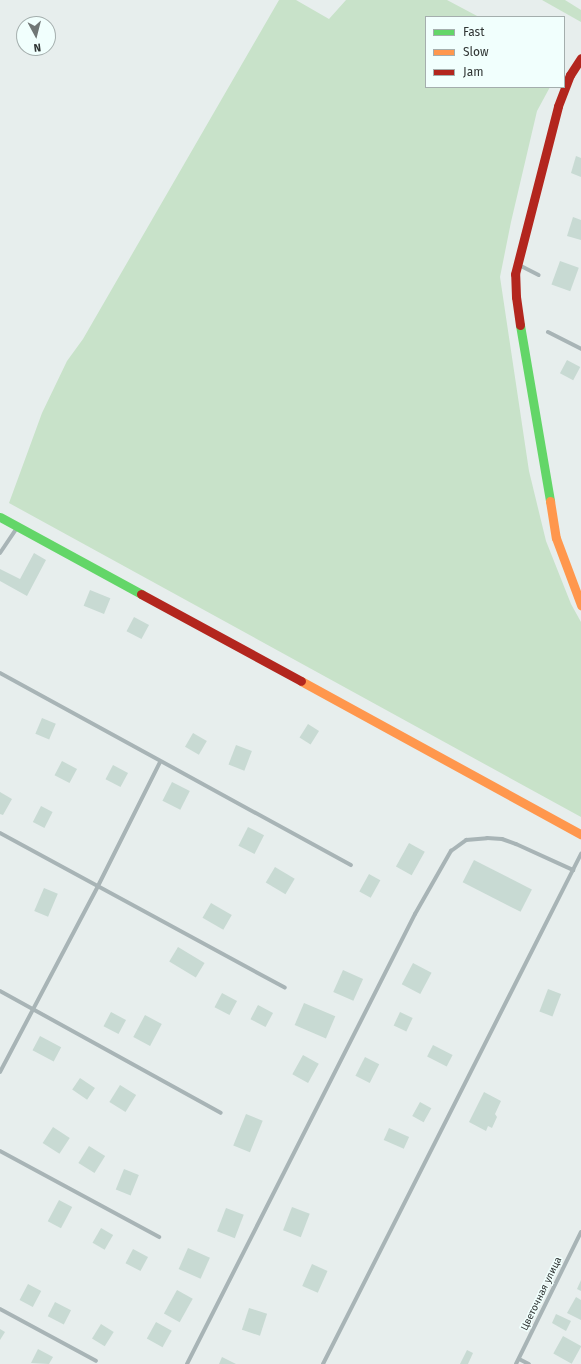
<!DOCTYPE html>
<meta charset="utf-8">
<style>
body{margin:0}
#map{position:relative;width:581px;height:1364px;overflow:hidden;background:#e7eeed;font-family:"Fira Sans",sans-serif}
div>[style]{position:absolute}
.green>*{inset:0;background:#c8e2c9}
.building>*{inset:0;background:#c8dad3;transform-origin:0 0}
.lane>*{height:4px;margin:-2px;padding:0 2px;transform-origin:2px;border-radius:2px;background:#a8b4b6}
.fast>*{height:9px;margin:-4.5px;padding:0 4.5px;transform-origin:4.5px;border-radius:4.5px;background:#63d668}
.slow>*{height:9px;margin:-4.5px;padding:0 4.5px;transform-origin:4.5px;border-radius:4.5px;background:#ff974d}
.jam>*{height:9px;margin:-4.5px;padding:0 4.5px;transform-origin:4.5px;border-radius:4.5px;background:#b3261e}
span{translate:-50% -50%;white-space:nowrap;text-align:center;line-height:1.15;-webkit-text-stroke:3px #f1fffd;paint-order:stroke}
.street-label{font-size:10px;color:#303534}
.legend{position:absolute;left:425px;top:16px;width:140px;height:72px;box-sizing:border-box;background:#f1fffd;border:1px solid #a4aead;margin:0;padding:5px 7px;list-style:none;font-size:12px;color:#303534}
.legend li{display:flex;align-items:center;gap:8px;height:20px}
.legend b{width:20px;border:1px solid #a4aead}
.north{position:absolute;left:16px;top:16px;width:40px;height:40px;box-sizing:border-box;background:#f1fffd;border:1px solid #a4aead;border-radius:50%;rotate:173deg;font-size:11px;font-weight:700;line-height:16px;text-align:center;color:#303534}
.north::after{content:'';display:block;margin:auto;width:14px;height:18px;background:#707675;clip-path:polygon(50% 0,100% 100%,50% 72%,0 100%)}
</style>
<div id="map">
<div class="green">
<i style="clip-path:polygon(279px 0,296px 0,329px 19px,346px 0,447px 0,479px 17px,426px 17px,426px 87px,550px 87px,537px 111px,511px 222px,500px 277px,529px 471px,546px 541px,571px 604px,581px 622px,581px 817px,9px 503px,42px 413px,67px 361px,83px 339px)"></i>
<i style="clip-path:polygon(542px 0,565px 0,581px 10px,581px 22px)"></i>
</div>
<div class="building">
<i style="clip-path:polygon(576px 156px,581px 158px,581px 177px,571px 173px)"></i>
<i style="clip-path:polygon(573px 217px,581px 220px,581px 240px,567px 236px)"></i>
<i style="left:560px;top:261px;width:20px;height:25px;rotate:20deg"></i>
<i style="left:567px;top:360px;width:15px;height:15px;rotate:28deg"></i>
<i style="clip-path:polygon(34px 553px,46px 560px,27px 596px,0 581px,0 569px,20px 579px)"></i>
<i style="left:90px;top:590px;width:22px;height:17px;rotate:22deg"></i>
<i style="left:134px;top:617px;width:17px;height:16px;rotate:28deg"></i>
<i style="left:42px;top:718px;width:15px;height:17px;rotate:23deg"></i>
<i style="left:308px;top:724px;width:13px;height:16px;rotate:32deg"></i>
<i style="left:193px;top:733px;width:16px;height:16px;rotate:30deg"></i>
<i style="left:236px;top:745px;width:17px;height:21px;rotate:21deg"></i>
<i style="left:62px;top:761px;width:17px;height:16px;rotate:28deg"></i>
<i style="left:113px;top:765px;width:17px;height:16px;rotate:28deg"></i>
<i style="left:172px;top:782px;width:20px;height:21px;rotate:27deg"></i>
<i style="clip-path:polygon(0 792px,12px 799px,3px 815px,0 814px)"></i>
<i style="left:41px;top:806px;width:13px;height:18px;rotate:27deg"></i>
<i style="left:248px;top:827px;width:18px;height:21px;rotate:27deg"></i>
<i style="left:409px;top:843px;width:18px;height:27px;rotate:29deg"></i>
<i style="left:474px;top:860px;width:65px;height:25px;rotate:27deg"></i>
<i style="left:275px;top:867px;width:23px;height:18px;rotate:31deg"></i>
<i style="left:369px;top:874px;width:13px;height:20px;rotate:29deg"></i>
<i style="left:44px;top:888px;width:15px;height:25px;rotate:23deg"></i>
<i style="left:211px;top:903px;width:24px;height:17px;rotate:30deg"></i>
<i style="left:178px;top:947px;width:31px;height:17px;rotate:31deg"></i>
<i style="left:413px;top:963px;width:21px;height:24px;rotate:28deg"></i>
<i style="left:343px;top:970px;width:22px;height:24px;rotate:24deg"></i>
<i style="left:548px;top:989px;width:14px;height:24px;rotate:21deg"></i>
<i style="left:222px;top:993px;width:17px;height:16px;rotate:28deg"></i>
<i style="left:304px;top:1003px;width:34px;height:24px;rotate:23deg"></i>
<i style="left:258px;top:1005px;width:17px;height:16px;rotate:28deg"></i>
<i style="left:111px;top:1012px;width:17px;height:16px;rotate:28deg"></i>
<i style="left:400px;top:1012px;width:14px;height:15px;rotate:25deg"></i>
<i style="left:145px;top:1015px;width:19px;height:25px;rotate:28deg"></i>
<i style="left:40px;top:1036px;width:24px;height:16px;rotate:28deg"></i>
<i style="left:433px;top:1045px;width:22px;height:13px;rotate:27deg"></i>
<i style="left:303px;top:1055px;width:18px;height:22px;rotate:29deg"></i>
<i style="left:365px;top:1057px;width:16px;height:21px;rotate:27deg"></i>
<i style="left:80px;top:1078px;width:18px;height:14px;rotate:34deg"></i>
<i style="left:120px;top:1085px;width:19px;height:20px;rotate:32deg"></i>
<i style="clip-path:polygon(484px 1092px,501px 1101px,495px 1114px,497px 1117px,492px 1128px,488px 1126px,486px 1131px,469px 1122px)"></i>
<i style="left:420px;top:1102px;width:13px;height:16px;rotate:29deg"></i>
<i style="left:246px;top:1114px;width:18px;height:34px;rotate:22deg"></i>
<i style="left:53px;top:1127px;width:20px;height:19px;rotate:33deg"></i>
<i style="left:389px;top:1128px;width:22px;height:13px;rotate:24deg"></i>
<i style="left:89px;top:1146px;width:19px;height:20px;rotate:32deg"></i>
<i style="left:124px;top:1169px;width:16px;height:22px;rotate:22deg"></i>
<i style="left:59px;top:1200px;width:15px;height:24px;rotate:28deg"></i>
<i style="left:292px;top:1207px;width:19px;height:25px;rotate:21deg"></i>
<i style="left:226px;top:1208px;width:19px;height:25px;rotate:21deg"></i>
<i style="left:101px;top:1228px;width:14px;height:17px;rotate:30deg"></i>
<i style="left:188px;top:1248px;width:24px;height:23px;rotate:24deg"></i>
<i style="left:133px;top:1249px;width:17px;height:16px;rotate:28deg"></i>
<i style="left:312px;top:1264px;width:17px;height:24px;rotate:24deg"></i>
<i style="clip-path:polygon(581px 1280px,581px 1291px,577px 1289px)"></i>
<i style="left:28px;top:1284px;width:15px;height:18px;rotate:28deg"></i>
<i style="left:177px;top:1290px;width:18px;height:27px;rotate:29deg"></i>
<i style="clip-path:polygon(576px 1297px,581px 1300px,581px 1320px,567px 1313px)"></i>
<i style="left:55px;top:1302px;width:18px;height:16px;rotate:27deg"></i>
<i style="left:249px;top:1308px;width:19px;height:23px;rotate:18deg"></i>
<i style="clip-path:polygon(556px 1314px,571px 1321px,566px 1331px,552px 1323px)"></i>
<i style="left:156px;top:1322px;width:18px;height:19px;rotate:29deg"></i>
<i style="left:101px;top:1324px;width:15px;height:17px;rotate:32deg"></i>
<i style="clip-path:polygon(0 1329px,5px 1332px,0 1340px)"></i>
<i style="left:563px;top:1336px;width:21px;height:20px;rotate:29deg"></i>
<i style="clip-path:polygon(38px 1349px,53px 1357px,49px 1364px,31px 1363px)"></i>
<i style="clip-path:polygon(467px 1350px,473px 1353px,468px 1364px,460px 1364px)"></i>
<i style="clip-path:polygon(222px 1357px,236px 1364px,219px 1364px)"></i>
</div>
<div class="lane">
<i style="left:519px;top:265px;width:22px;rotate:27deg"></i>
<i style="left:548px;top:332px;width:37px;rotate:27deg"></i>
<i style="left:0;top:553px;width:30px;rotate:-56deg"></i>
<i style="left:0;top:673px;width:400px;rotate:28.7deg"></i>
<i style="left:0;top:833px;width:324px;rotate:28.5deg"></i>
<i style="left:0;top:991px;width:252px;rotate:28.9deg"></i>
<i style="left:0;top:1072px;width:210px;rotate:-62.2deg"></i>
<i style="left:98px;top:886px;width:139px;rotate:-63.4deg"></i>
<i style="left:0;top:1151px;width:181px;rotate:28.4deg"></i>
<i style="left:0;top:1309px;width:109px;rotate:28.4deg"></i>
<i style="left:519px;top:1359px;width:11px;rotate:27deg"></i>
<i style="left:187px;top:1364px;width:504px;rotate:-63.13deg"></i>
<i style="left:415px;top:914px;width:73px;rotate:-60.3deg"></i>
<i style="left:451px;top:851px;width:19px;rotate:-36deg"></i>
<i style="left:466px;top:840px;width:21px;rotate:-5deg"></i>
<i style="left:487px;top:838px;width:15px;rotate:4deg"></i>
<i style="left:502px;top:839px;width:15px;rotate:20deg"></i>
<i style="left:516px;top:844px;width:63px;rotate:24.5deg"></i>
<i style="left:323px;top:1364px;width:572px;rotate:-63.17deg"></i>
<i style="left:516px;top:1364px;width:147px;rotate:-63.8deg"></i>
</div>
<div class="fast">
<i style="left:520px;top:325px;width:179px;rotate:80.3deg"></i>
<i style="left:0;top:517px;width:161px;rotate:28.6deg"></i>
</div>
<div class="slow">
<i style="left:550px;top:501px;width:37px;rotate:81deg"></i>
<i style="left:556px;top:538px;width:72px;rotate:69.5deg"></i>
<i style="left:301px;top:681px;width:319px;rotate:28.7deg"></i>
</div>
<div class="jam">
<i style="left:520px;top:325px;width:28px;rotate:-98deg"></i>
<i style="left:516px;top:297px;width:23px;rotate:-92deg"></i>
<i style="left:515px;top:274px;width:173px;rotate:-75.6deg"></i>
<i style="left:558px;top:106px;width:33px;rotate:-69deg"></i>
<i style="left:570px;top:75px;width:20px;rotate:-57deg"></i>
<i style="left:141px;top:594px;width:182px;rotate:28.5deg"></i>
</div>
<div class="street-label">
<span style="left:542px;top:1294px;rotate:-64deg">Цветочная улица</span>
</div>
<ul class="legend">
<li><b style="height:5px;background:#63d668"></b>Fast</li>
<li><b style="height:5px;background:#ff974d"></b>Slow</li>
<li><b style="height:5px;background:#b3261e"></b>Jam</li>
</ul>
<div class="north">N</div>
</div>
